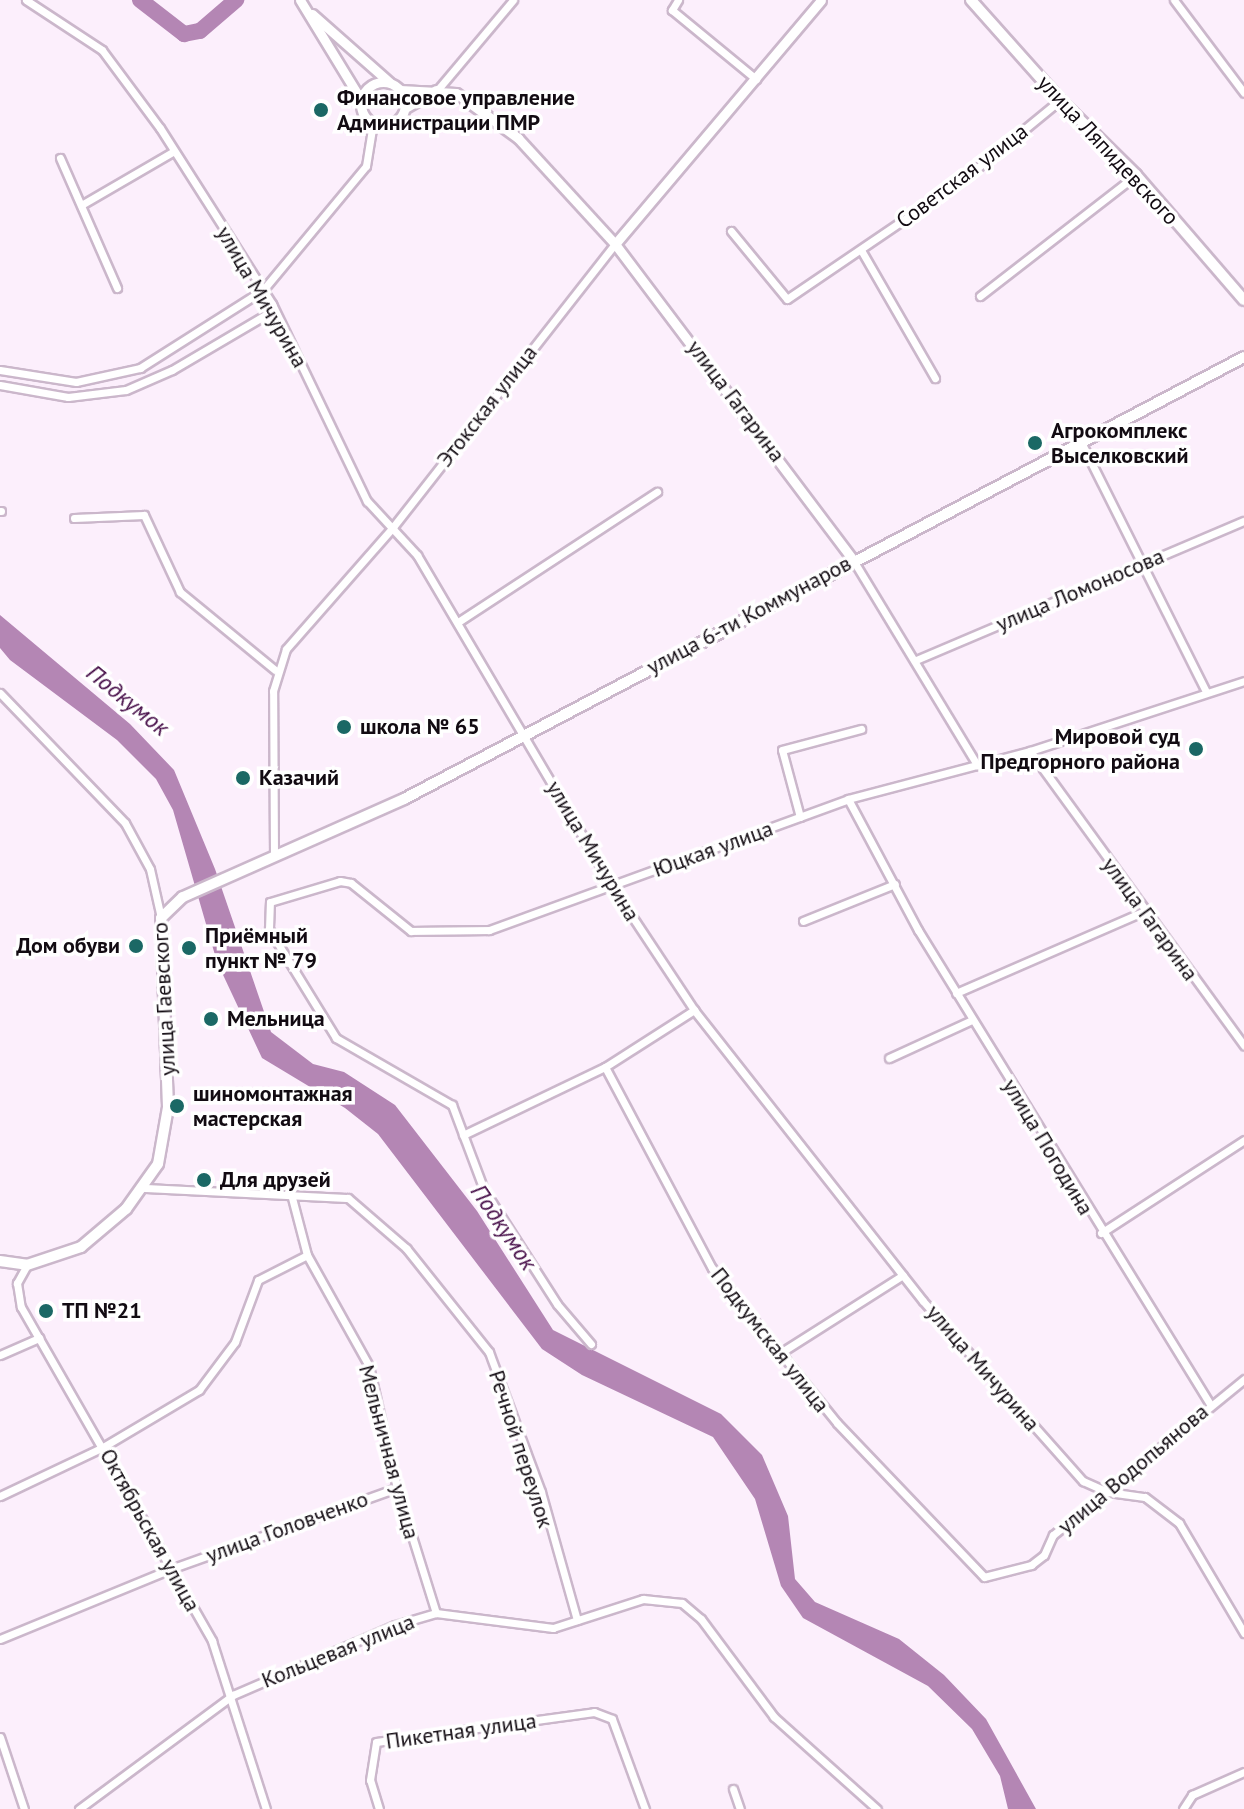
<!DOCTYPE html>
<meta charset="utf-8">
<style>
body{margin:0}
#map{position:relative;width:1244px;height:1809px;overflow:hidden;background:#fceffc;font-family:"PT Sans",sans-serif}
div>[style]{position:absolute}
.water>*{inset:0;background:#b486b4}
.river>*{height:16px;margin:-8px;padding:0 8px;transform-origin:8px;border-radius:8px;background:#b486b4}
.roads{filter:drop-shadow(2px 0 #cbb7cb) drop-shadow(-2px 0 #cbb7cb) drop-shadow(0 2px #cbb7cb) drop-shadow(0 -2px #cbb7cb)}
.minor>*{height:7px;margin:-3.5px;padding:0 3.5px;transform-origin:3.5px;border-radius:3.5px;background:#fff}
.tertiary>*{height:9px;margin:-4.5px;padding:0 4.5px;transform-origin:4.5px;border-radius:4.5px;background:#fff}
.tertiary>.ring{margin:-4.5px;padding:0;box-sizing:content-box;background:none;border:9px solid #fff;border-radius:50%}
.secondary>*{height:10px;margin:-5px;padding:0 5px;transform-origin:5px;border-radius:5px;background:#fff}
.dots>*{width:22px;height:22px;translate:-50% -50%;box-sizing:border-box;border:4px solid #fff;border-radius:50%}
span{translate:-50% -50%;white-space:nowrap;text-align:center;line-height:1.15;-webkit-text-stroke:7px #fff;paint-order:stroke}
.poi-label{font-size:22px;color:#120b12;font-weight:700}
.left{translate:0 -50%;text-align:left}
.right{translate:-100% -50%;text-align:right}
.street-label{font-size:22px;color:#120b12}
.water-label{font-size:24px;color:#460d48;font-style:italic}
</style>
<div id="map">
<div class="water">
<i style="clip-path:polygon(0 615px,130px 724px,174px 770px,215px 869px,271px 1032px,313px 1064px,344px 1072px,395px 1105px,477px 1211px,553px 1330px,721px 1414px,762px 1455px,788px 1516px,795px 1579px,815px 1602px,899px 1639px,944px 1675px,986px 1719px,1036px 1809px,1008px 1809px,1000px 1776px,972px 1729px,928px 1686px,803px 1618px,781px 1586px,755px 1499px,713px 1437px,582px 1375px,542px 1349px,378px 1134px,345px 1108px,262px 1058px,217px 962px,173px 810px,156px 779px,117px 740px,10px 660px,0 648px)"></i>
</div>
<div class="river">
<i style="left:140px;top:0;width:56px;rotate:37.7deg"></i>
<i style="left:184px;top:34px;width:16px;rotate:-11deg"></i>
<i style="left:200px;top:31px;width:48px;rotate:-40.7deg"></i>
</div>
<div class="roads">
<div class="minor">
<i style="left:26px;top:0;width:91px;rotate:33.3deg"></i>
<i style="left:102px;top:50px;width:97px;rotate:53.4deg"></i>
<i style="left:160px;top:128px;width:209px;rotate:57.5deg"></i>
<i style="left:272px;top:304px;width:219px;rotate:64.3deg"></i>
<i style="left:367px;top:501px;width:74px;rotate:47.2deg"></i>
<i style="left:417px;top:555px;width:384px;rotate:59.5deg"></i>
<i style="left:612px;top:886px;width:149px;rotate:56.5deg"></i>
<i style="left:694px;top:1010px;width:370px;rotate:51.8deg"></i>
<i style="left:923px;top:1301px;width:241px;rotate:48.4deg"></i>
<i style="left:1083px;top:1481px;width:27px;rotate:24deg"></i>
<i style="left:1108px;top:1492px;width:37px;rotate:8deg"></i>
<i style="left:1145px;top:1497px;width:43px;rotate:37.4deg"></i>
<i style="left:1179px;top:1523px;width:128px;rotate:59.4deg"></i>
<i style="left:678px;top:0;width:12px;rotate:121deg"></i>
<i style="left:672px;top:10px;width:109px;rotate:39.4deg"></i>
<i style="left:1174px;top:0;width:116px;rotate:53deg"></i>
<i style="left:439px;top:88px;width:115px;rotate:-49.9deg"></i>
<i style="left:60px;top:158px;width:142px;rotate:66.3deg"></i>
<i style="left:83px;top:204px;width:105px;rotate:-30.2deg"></i>
<i style="left:731px;top:231px;width:88px;rotate:50.5deg"></i>
<i style="left:787px;top:299px;width:215px;rotate:-34.2deg"></i>
<i style="left:965px;top:178px;width:123px;rotate:-39.4deg"></i>
<i style="left:861px;top:250px;width:148px;rotate:60deg"></i>
<i style="left:980px;top:296px;width:197px;rotate:-37.8deg"></i>
<i style="left:0;top:370px;width:77px;rotate:9deg"></i>
<i style="left:76px;top:382px;width:66px;rotate:-12.3deg"></i>
<i style="left:140px;top:368px;width:146px;rotate:-32.4deg"></i>
<i style="left:263px;top:290px;width:161px;rotate:-50.3deg"></i>
<i style="left:366px;top:166px;width:44px;rotate:-80.8deg"></i>
<i style="left:0;top:385px;width:69px;rotate:10deg"></i>
<i style="left:68px;top:397px;width:58px;rotate:-6.9deg"></i>
<i style="left:126px;top:390px;width:50px;rotate:-23.5deg"></i>
<i style="left:172px;top:370px;width:118px;rotate:-30.5deg"></i>
<i style="left:1081px;top:442px;width:280px;rotate:63.4deg"></i>
<i style="left:0;top:511px;width:1px"></i>
<i style="left:74px;top:518px;width:70px;rotate:-2.5deg"></i>
<i style="left:144px;top:515px;width:85px;rotate:64.9deg"></i>
<i style="left:180px;top:592px;width:123px;rotate:39.4deg"></i>
<i style="left:853px;top:560px;width:240px;rotate:58.8deg"></i>
<i style="left:458px;top:622px;width:238px;rotate:-33.2deg"></i>
<i style="left:916px;top:660px;width:356px;rotate:-23deg"></i>
<i style="left:0;top:693px;width:180px;rotate:46.1deg"></i>
<i style="left:125px;top:823px;width:52px;rotate:61.5deg"></i>
<i style="left:150px;top:869px;width:50px;rotate:77.3deg"></i>
<i style="left:1030px;top:751px;width:364px;rotate:54deg"></i>
<i style="left:848px;top:799px;width:149px;rotate:61.9deg"></i>
<i style="left:918px;top:930px;width:557px;rotate:58.37deg"></i>
<i style="left:800px;top:817px;width:69px;rotate:-105deg"></i>
<i style="left:782px;top:750px;width:82px;rotate:-14.9deg"></i>
<i style="left:274px;top:856px;width:165px;rotate:-90.3deg"></i>
<i style="left:273px;top:691px;width:44px;rotate:-72.8deg"></i>
<i style="left:286px;top:649px;width:162px;rotate:-48.7deg"></i>
<i style="left:393px;top:527px;width:360px;rotate:-51.9deg"></i>
<i style="left:803px;top:921px;width:99px;rotate:-21.9deg"></i>
<i style="left:956px;top:993px;width:206px;rotate:-23.5deg"></i>
<i style="left:889px;top:1058px;width:91px;rotate:-24.6deg"></i>
<i style="left:605px;top:1067px;width:228px;rotate:62deg"></i>
<i style="left:712px;top:1268px;width:199px;rotate:51.1deg"></i>
<i style="left:837px;top:1423px;width:213px;rotate:46.3deg"></i>
<i style="left:984px;top:1577px;width:49px;rotate:-14.3deg"></i>
<i style="left:1031px;top:1565px;width:16px;rotate:-38deg"></i>
<i style="left:1044px;top:1555px;width:22px;rotate:-66deg"></i>
<i style="left:1053px;top:1535px;width:247px;rotate:-39.2deg"></i>
<i style="left:463px;top:1135px;width:157px;rotate:-25.6deg"></i>
<i style="left:605px;top:1067px;width:106px;rotate:-32.6deg"></i>
<i style="left:144px;top:1188px;width:204px;rotate:2.8deg"></i>
<i style="left:348px;top:1198px;width:77px;rotate:40.8deg"></i>
<i style="left:406px;top:1248px;width:133px;rotate:51.4deg"></i>
<i style="left:489px;top:1352px;width:149px;rotate:69.6deg"></i>
<i style="left:541px;top:1492px;width:133px;rotate:74.3deg"></i>
<i style="left:1101px;top:1233px;width:171px;rotate:-33deg"></i>
<i style="left:307px;top:1255px;width:127px;rotate:60.8deg"></i>
<i style="left:369px;top:1366px;width:125px;rotate:77.1deg"></i>
<i style="left:397px;top:1488px;width:131px;rotate:72.7deg"></i>
<i style="left:27px;top:1265px;width:21px;rotate:119deg"></i>
<i style="left:17px;top:1283px;width:24px;rotate:81deg"></i>
<i style="left:21px;top:1307px;width:385px;rotate:60.2deg"></i>
<i style="left:212px;top:1641px;width:176px;rotate:72.2deg"></i>
<i style="left:591px;top:1344px;width:52px;rotate:-130.4deg"></i>
<i style="left:557px;top:1304px;width:135px;rotate:-122.6deg"></i>
<i style="left:484px;top:1190px;width:91px;rotate:-110.6deg"></i>
<i style="left:452px;top:1105px;width:134px;rotate:-150deg"></i>
<i style="left:336px;top:1038px;width:128px;rotate:-121.6deg"></i>
<i style="left:269px;top:929px;width:27px;rotate:-88deg"></i>
<i style="left:270px;top:902px;width:73px;rotate:-16.7deg"></i>
<i style="left:340px;top:881px;width:11px;rotate:10deg"></i>
<i style="left:351px;top:883px;width:77px;rotate:38.7deg"></i>
<i style="left:411px;top:931px;width:78px;rotate:-0.7deg"></i>
<i style="left:489px;top:930px;width:382px;rotate:-20deg"></i>
<i style="left:848px;top:799px;width:188px;rotate:-14.8deg"></i>
<i style="left:1030px;top:751px;width:225px;rotate:-18.1deg"></i>
<i style="left:0;top:1355px;width:43px;rotate:-23.6deg"></i>
<i style="left:777px;top:1355px;width:149px;rotate:-32.4deg"></i>
<i style="left:0;top:1496px;width:114px;rotate:-25.4deg"></i>
<i style="left:103px;top:1447px;width:112px;rotate:-30.7deg"></i>
<i style="left:199px;top:1390px;width:60px;rotate:-53.1deg"></i>
<i style="left:235px;top:1342px;width:66px;rotate:-69.6deg"></i>
<i style="left:258px;top:1280px;width:55px;rotate:-27deg"></i>
<i style="left:307px;top:1255px;width:59px;rotate:-104.7deg"></i>
<i style="left:0;top:1639px;width:187px;rotate:-22.3deg"></i>
<i style="left:173px;top:1568px;width:238px;rotate:-19.7deg"></i>
<i style="left:0;top:1737px;width:76px;rotate:71.6deg"></i>
<i style="left:733px;top:1789px;width:21px;rotate:71deg"></i>
<i style="left:79px;top:1809px;width:192px;rotate:-36.5deg"></i>
<i style="left:233px;top:1695px;width:176px;rotate:-23.4deg"></i>
<i style="left:395px;top:1625px;width:43px;rotate:-16.3deg"></i>
<i style="left:436px;top:1613px;width:118px;rotate:7.3deg"></i>
<i style="left:553px;top:1628px;width:95px;rotate:-17.9deg"></i>
<i style="left:643px;top:1599px;width:39px;rotate:6deg"></i>
<i style="left:682px;top:1603px;width:25px;rotate:40deg"></i>
<i style="left:701px;top:1619px;width:122px;rotate:53.3deg"></i>
<i style="left:774px;top:1717px;width:138px;rotate:41.8deg"></i>
<i style="left:379px;top:1809px;width:30px;rotate:-107deg"></i>
<i style="left:370px;top:1780px;width:38px;rotate:-81deg"></i>
<i style="left:376px;top:1742px;width:220px;rotate:-7.8deg"></i>
<i style="left:594px;top:1712px;width:19px;rotate:21deg"></i>
<i style="left:612px;top:1719px;width:96px;rotate:69.9deg"></i>
<i style="left:1183px;top:1809px;width:17px;rotate:-57deg"></i>
<i style="left:1192px;top:1795px;width:57px;rotate:-23.9deg"></i>
</div>
<div class="tertiary">
<i style="left:300px;top:0;width:117px;rotate:58.6deg"></i>
<i style="left:312px;top:14px;width:103px;rotate:41.4deg"></i>
<i class="ring" style="left:361px;top:82px;width:35px;height:35px"></i>
<i style="left:400px;top:90px;width:56px;rotate:3.1deg"></i>
<i style="left:456px;top:93px;width:77px;rotate:36deg"></i>
<i style="left:518px;top:138px;width:144px;rotate:47.5deg"></i>
<i style="left:615px;top:244px;width:396px;rotate:53deg"></i>
<i style="left:405px;top:108px;width:36px;rotate:-30deg"></i>
<i style="left:615px;top:244px;width:319px;rotate:-49.8deg"></i>
</div>
<div class="secondary">
<i style="left:971px;top:0;width:134px;rotate:48.3deg"></i>
<i style="left:1060px;top:100px;width:107px;rotate:44.6deg"></i>
<i style="left:1136px;top:175px;width:165px;rotate:49.2deg"></i>
<i style="left:0;top:1261px;width:27px;rotate:8deg"></i>
<i style="left:27px;top:1265px;width:57px;rotate:-18.4deg"></i>
<i style="left:81px;top:1247px;width:59px;rotate:-40.2deg"></i>
<i style="left:126px;top:1209px;width:55px;rotate:-54.6deg"></i>
<i style="left:158px;top:1164px;width:58px;rotate:-80deg"></i>
<i style="left:168px;top:1107px;width:189px;rotate:-92.1deg"></i>
<i style="left:161px;top:918px;width:30px;rotate:-44deg"></i>
<i style="left:183px;top:897px;width:242px;rotate:-23.9deg"></i>
<i style="left:404px;top:799px;width:949px;rotate:-27.75deg"></i>
</div>
</div>
<div class="dots">
<i style="left:321px;top:110px;background:#1b6865"></i>
<i style="left:1035px;top:443px;background:#1b6865"></i>
<i style="left:344px;top:727px;background:#1b6865"></i>
<i style="left:1196px;top:749px;background:#1b6865"></i>
<i style="left:243px;top:778px;background:#1b6865"></i>
<i style="left:136px;top:946px;background:#1b6865"></i>
<i style="left:189px;top:948px;background:#1b6865"></i>
<i style="left:211px;top:1019px;background:#1b6865"></i>
<i style="left:177px;top:1106px;background:#1b6865"></i>
<i style="left:204px;top:1180px;background:#1b6865"></i>
<i style="left:46px;top:1311px;background:#1b6865"></i>
</div>
<div class="poi-label">
<span class="left" style="left:337px;top:110px">Финансовое управление<br>Администрации ПМР</span>
<span class="left" style="left:1051px;top:443px">Агрокомплекс<br>Выселковский</span>
<span class="left" style="left:360px;top:727px">школа № 65</span>
<span class="right" style="left:1180px;top:749px">Мировой суд<br>Предгорного района</span>
<span class="left" style="left:259px;top:778px">Казачий</span>
<span class="left" style="left:205px;top:948px">Приёмный<br>пункт № 79</span>
<span class="right" style="left:120px;top:946px">Дом обуви</span>
<span class="left" style="left:227px;top:1019px">Мельница</span>
<span class="left" style="left:193px;top:1106px">шиномонтажная<br>мастерская</span>
<span class="left" style="left:220px;top:1180px">Для друзей</span>
<span class="left" style="left:62px;top:1311px">ТП №21</span>
</div>
<div class="street-label">
<span style="left:1108px;top:150px;rotate:47deg">улица Ляпидевского</span>
<span style="left:962px;top:176px;rotate:-37deg">Советская улица</span>
<span style="left:262px;top:297px;rotate:60deg">улица Мичурина</span>
<span style="left:736px;top:401px;rotate:53deg">улица Гагарина</span>
<span style="left:487px;top:406px;rotate:-52deg">Этокская улица</span>
<span style="left:1080px;top:590px;rotate:-23deg">улица Ломоносова</span>
<span style="left:749px;top:615px;rotate:-28deg">улица 6-ти Коммунаров</span>
<span style="left:713px;top:849px;rotate:-20deg">Юцкая улица</span>
<span style="left:593px;top:851px;rotate:59deg">улица Мичурина</span>
<span style="left:1150px;top:919px;rotate:54deg">улица Гагарина</span>
<span style="left:164px;top:999px;rotate:-93deg">улица Гаевского</span>
<span style="left:1048px;top:1147px;rotate:59deg">улица Погодина</span>
<span style="left:770px;top:1340px;rotate:52deg">Подкумская улица</span>
<span style="left:983px;top:1368px;rotate:49deg">улица Мичурина</span>
<span style="left:521px;top:1449px;rotate:72deg">Речной переулок</span>
<span style="left:389px;top:1452px;rotate:75deg">Мельничная улица</span>
<span style="left:1133px;top:1469px;rotate:-40deg">улица Водопьянова</span>
<span style="left:287px;top:1527px;rotate:-20deg">улица Головченко</span>
<span style="left:150px;top:1530px;rotate:61deg">Октябрьская улица</span>
<span style="left:338px;top:1651px;rotate:-22deg">Кольцевая улица</span>
<span style="left:461px;top:1731px;rotate:-8deg">Пикетная улица</span>
</div>
<div class="water-label">
<span style="left:128px;top:700px;rotate:39deg">Подкумок</span>
<span style="left:504px;top:1227px;rotate:56deg">Подкумок</span>
</div>
</div>
